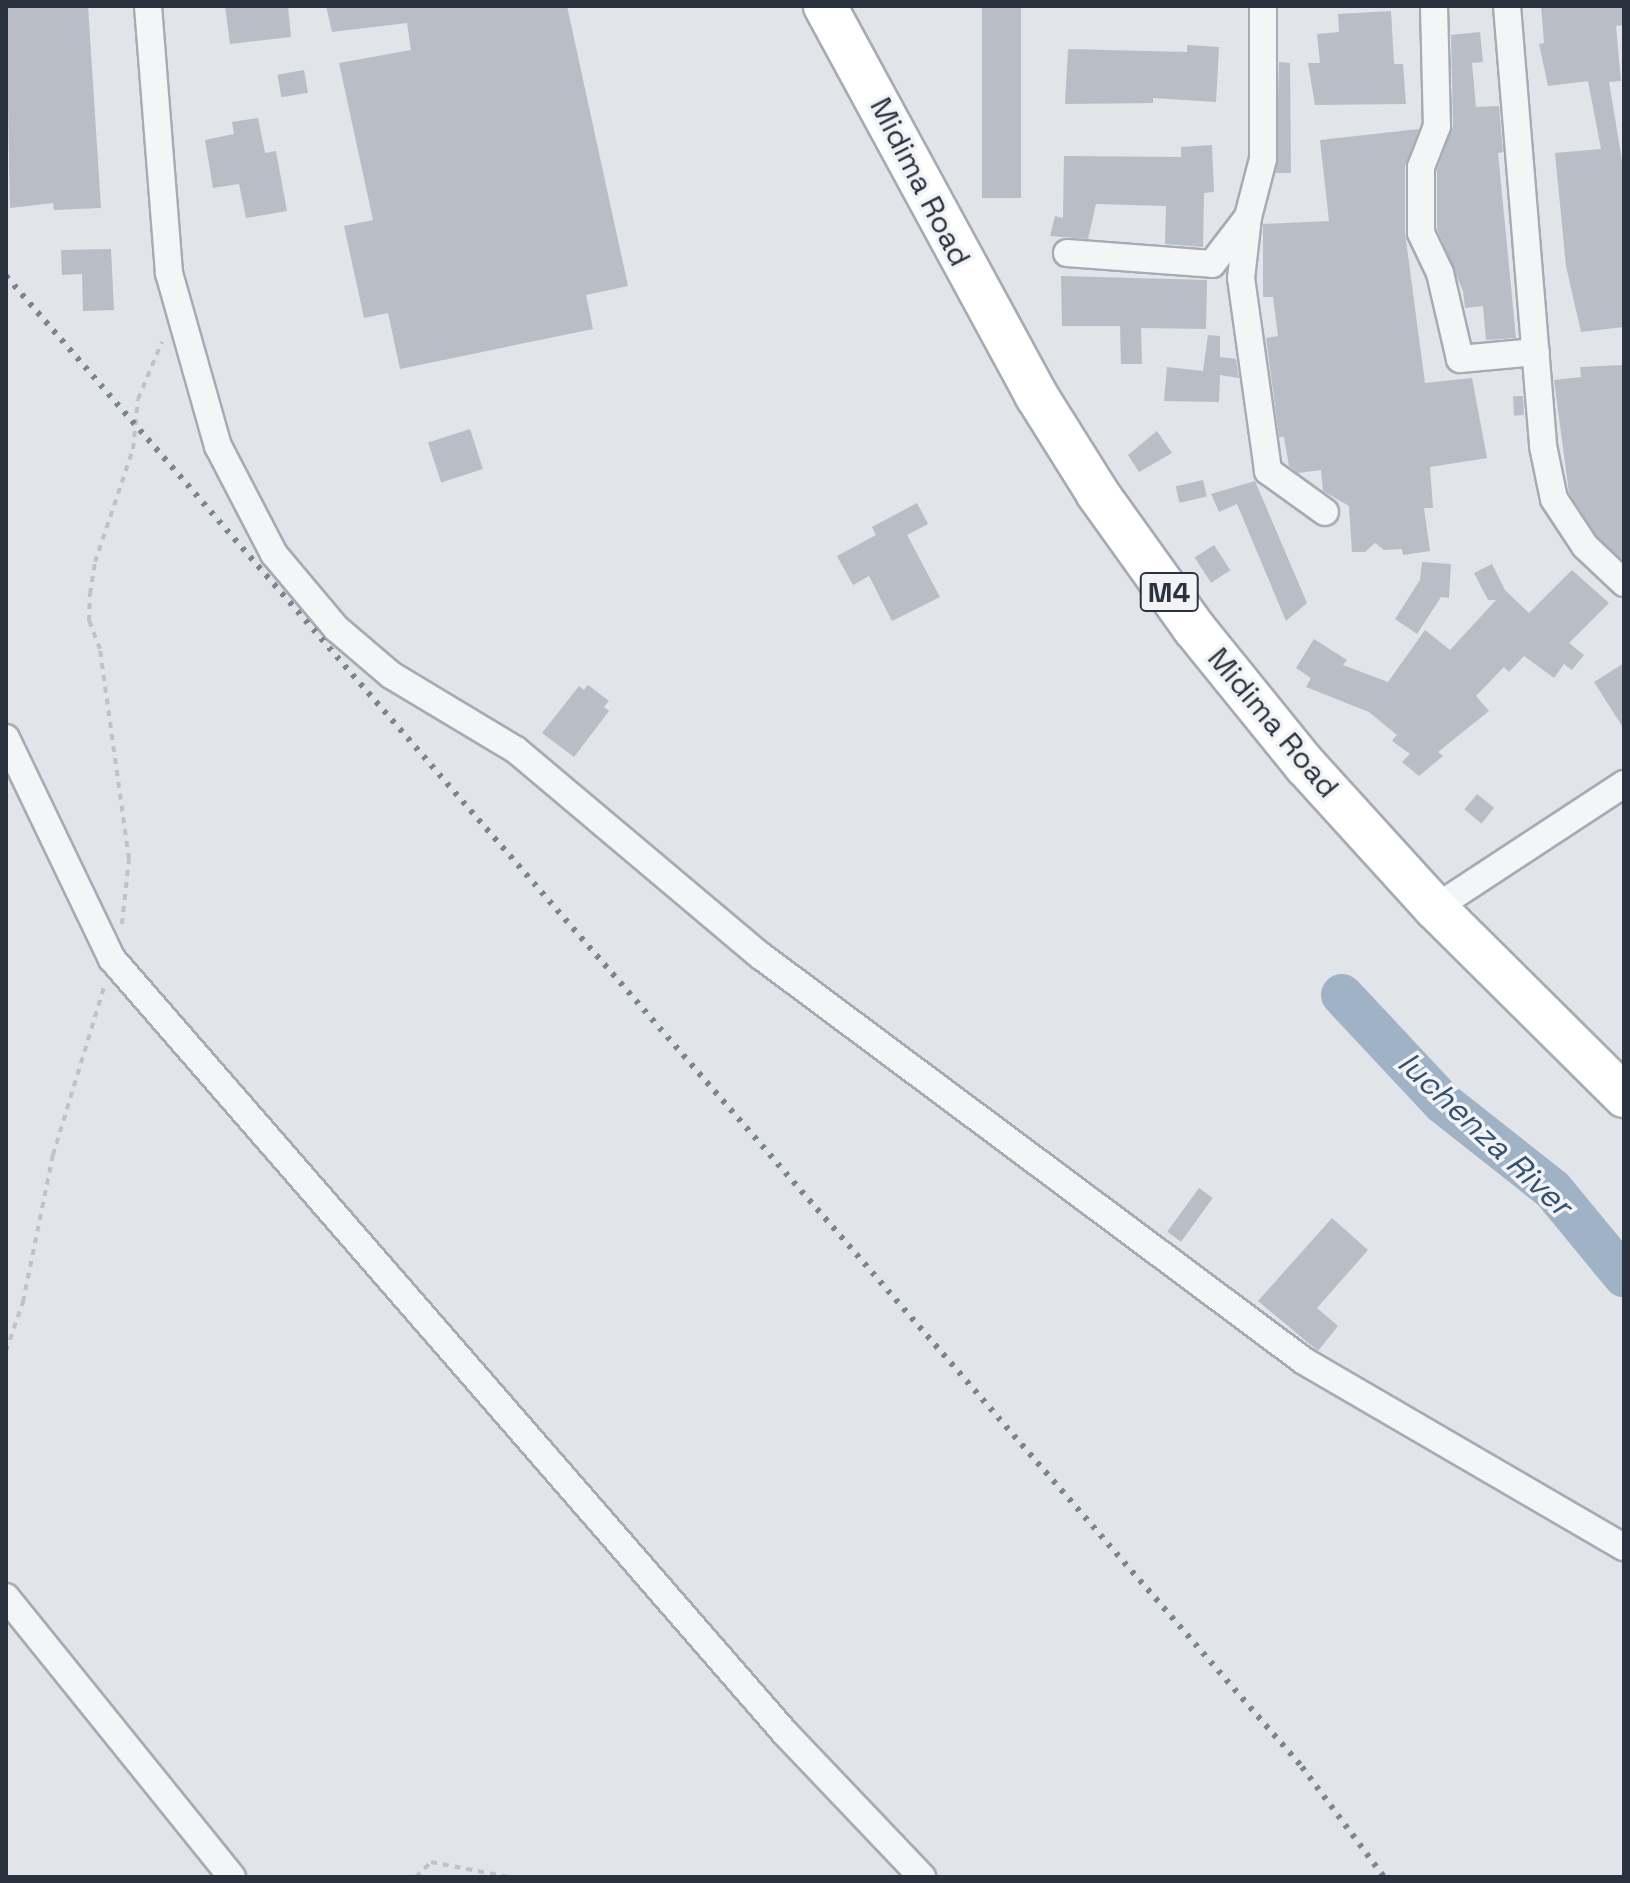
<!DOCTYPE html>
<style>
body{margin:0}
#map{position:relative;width:1630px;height:1883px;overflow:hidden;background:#e1e4e9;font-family:"Space Grotesk",sans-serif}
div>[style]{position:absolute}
.river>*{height:42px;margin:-21px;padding:0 21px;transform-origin:21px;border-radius:21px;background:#9fb2c6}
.building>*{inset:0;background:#b9bdc5;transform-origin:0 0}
.path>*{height:4px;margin-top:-2px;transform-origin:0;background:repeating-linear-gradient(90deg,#c0c2c7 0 6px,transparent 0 12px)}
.roads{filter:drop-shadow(2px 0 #a7abb3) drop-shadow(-2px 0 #a7abb3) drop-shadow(0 2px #a7abb3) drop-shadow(0 -2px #a7abb3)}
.minor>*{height:26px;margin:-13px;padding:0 13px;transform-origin:13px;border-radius:13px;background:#f4f5f7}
.primary>*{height:42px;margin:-21px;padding:0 21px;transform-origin:21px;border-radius:21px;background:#fff}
.rail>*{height:6px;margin-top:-3px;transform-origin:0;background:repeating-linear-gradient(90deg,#7c8491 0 4px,transparent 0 12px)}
span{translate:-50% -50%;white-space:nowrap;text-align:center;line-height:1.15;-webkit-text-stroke:7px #f1f3f6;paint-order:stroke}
.shield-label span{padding:2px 6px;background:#f1f3f6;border:2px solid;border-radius:6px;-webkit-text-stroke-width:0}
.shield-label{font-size:28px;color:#2b323f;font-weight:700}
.street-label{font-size:30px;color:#2b323f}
.water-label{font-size:32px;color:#375171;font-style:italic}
.frame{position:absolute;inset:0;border:8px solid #2b323f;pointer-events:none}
</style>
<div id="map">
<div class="river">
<i style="left:1342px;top:995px;width:148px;rotate:46.9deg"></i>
<i style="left:1443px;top:1103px;width:140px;rotate:38.3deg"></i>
<i style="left:1553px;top:1190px;width:112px;rotate:50.5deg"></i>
</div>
<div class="building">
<i style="clip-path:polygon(6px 6px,88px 6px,101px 208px,54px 210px,53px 203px,10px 208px)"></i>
<i style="clip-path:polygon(225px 6px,288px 6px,291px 37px,230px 44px)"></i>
<i style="clip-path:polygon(326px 6px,567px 6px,628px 286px,586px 295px,593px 329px,400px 369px,388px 313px,364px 318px,344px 226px,373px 220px,339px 63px,411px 50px,407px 23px,332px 32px)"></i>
<i style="left:982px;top:6px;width:39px;height:192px"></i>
<i style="clip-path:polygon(1541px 6px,1624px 6px,1624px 25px,1616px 26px,1621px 81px,1609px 82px,1624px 173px,1624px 327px,1581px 332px,1566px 266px,1555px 153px,1601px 149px,1588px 81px,1548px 86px,1539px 44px,1544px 43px)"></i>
<i style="clip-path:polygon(1391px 11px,1394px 64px,1403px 64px,1406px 104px,1315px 105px,1308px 63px,1320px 63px,1317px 34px,1339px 32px,1338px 14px)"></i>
<i style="clip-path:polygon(1480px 32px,1483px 62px,1472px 63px,1476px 107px,1499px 106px,1503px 152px,1498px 153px,1516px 338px,1486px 340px,1483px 306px,1465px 308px,1463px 291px,1437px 229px,1437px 170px,1453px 126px,1451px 35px)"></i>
<i style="clip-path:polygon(1187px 45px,1219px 47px,1216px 102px,1153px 98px,1153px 103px,1065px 104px,1068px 49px,1187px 52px)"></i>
<i style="clip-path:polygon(1279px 62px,1290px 63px,1291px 173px,1276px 173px)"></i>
<i style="left:304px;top:70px;width:23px;height:27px;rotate:80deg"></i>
<i style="clip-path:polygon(258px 118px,265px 153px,276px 151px,287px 211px,246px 218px,239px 184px,213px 188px,205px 140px,234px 134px,232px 122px)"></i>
<i style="clip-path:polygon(1419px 129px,1405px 166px,1405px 233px,1425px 383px,1472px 378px,1487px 458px,1430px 467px,1433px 508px,1424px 508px,1430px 551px,1403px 555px,1402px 549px,1384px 550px,1375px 543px,1365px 552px,1352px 552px,1349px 506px,1323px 491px,1321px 470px,1298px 473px,1289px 466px,1284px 437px,1279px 437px,1266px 338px,1278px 336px,1273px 297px,1263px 297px,1263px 224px,1329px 221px,1320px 140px)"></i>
<i style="clip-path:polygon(1212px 145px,1214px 192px,1204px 193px,1203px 247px,1165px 244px,1166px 206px,1096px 204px,1088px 239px,1050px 236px,1055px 216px,1063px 218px,1064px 156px,1181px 157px,1181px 147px)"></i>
<i style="clip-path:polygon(111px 249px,114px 310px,83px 311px,82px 274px,62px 275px,61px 250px)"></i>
<i style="clip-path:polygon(1061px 276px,1207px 280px,1206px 329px,1141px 328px,1142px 364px,1121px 364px,1120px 326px,1062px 326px)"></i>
<i style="clip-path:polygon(1208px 335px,1220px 336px,1220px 357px,1236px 359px,1239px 378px,1220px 375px,1219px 402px,1164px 401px,1167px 367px,1203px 371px)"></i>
<i style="clip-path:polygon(1623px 365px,1624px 376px,1624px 561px,1597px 536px,1569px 493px,1554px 380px,1581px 377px,1580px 367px)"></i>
<i style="left:1523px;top:396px;width:19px;height:10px;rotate:87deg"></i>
<i style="left:470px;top:429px;width:42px;height:44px;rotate:72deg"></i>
<i style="clip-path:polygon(1157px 431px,1172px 453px,1139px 472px,1128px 455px)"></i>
<i style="left:1203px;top:480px;width:17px;height:28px;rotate:77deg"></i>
<i style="clip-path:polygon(1255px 481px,1307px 603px,1286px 621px,1237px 504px,1219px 512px,1211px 494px)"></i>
<i style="clip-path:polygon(917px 503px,928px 524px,907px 535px,940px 597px,892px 621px,869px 576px,853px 585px,837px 556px,876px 535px,872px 527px)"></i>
<i style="left:1214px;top:545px;width:30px;height:23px;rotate:57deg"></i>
<i style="clip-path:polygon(1422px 562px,1451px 564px,1449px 598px,1441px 597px,1417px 634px,1395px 619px,1420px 580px)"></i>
<i style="clip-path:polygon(1492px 564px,1505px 590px,1529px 613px,1572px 570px,1609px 603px,1569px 643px,1584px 655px,1572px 670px,1564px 664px,1554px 678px,1524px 656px,1509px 672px,1504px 667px,1476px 696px,1489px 711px,1438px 752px,1443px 756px,1419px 776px,1402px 762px,1410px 754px,1392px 741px,1397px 735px,1369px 712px,1306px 687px,1311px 678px,1296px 668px,1314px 639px,1347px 660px,1343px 665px,1388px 682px,1425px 630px,1450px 650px,1496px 600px,1488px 600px,1474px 573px)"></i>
<i style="clip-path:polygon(1624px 663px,1624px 729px,1594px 682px)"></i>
<i style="clip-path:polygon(588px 685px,609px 701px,604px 707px,609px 711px,574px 757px,542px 733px,579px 686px,584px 690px)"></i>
<i style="left:1477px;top:794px;width:22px;height:20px;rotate:39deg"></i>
<i style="left:1199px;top:1188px;width:17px;height:54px;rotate:36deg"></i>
<i style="clip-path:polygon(1332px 1218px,1368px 1250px,1317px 1308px,1338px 1326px,1318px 1351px,1258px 1301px)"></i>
</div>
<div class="path">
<i style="left:122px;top:924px;width:65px;rotate:-83.9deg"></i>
<i style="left:129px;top:859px;width:212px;rotate:-97.9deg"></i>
<i style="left:100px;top:649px;width:30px;rotate:-111deg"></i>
<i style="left:89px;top:621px;width:27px;rotate:-88deg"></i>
<i style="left:90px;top:594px;width:32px;rotate:-81deg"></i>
<i style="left:95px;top:562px;width:119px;rotate:-71.4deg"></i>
<i style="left:133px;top:449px;width:50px;rotate:-84.3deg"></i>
<i style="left:138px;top:399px;width:62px;rotate:-67.2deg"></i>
<i style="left:6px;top:1351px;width:52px;rotate:-70.9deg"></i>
<i style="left:23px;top:1302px;width:150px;rotate:-78.5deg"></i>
<i style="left:53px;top:1155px;width:176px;rotate:-73.1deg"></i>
<i style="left:416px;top:1877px;width:21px;rotate:-45deg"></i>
<i style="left:431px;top:1862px;width:79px;rotate:10.9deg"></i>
</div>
<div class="roads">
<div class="minor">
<i style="left:148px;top:6px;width:268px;rotate:85.5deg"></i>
<i style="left:169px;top:273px;width:180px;rotate:74.2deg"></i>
<i style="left:218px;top:446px;width:122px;rotate:62.6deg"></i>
<i style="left:274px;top:554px;width:97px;rotate:50deg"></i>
<i style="left:336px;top:628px;width:72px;rotate:40.5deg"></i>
<i style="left:391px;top:675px;width:146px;rotate:31deg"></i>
<i style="left:516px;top:750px;width:320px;rotate:40.1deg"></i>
<i style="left:761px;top:956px;width:677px;rotate:36.72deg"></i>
<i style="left:1304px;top:1361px;width:370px;rotate:30.2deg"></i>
<i style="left:1434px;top:6px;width:120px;rotate:88.6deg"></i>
<i style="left:1437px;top:126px;width:44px;rotate:111.3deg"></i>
<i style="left:1421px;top:167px;width:66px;rotate:90deg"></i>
<i style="left:1421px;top:233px;width:44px;rotate:64.6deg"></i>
<i style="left:1440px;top:273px;width:88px;rotate:76.9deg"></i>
<i style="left:1460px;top:359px;width:76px;rotate:-5.3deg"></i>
<i style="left:1507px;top:6px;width:441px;rotate:85.3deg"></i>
<i style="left:1543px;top:446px;width:54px;rotate:78.3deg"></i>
<i style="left:1554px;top:499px;width:56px;rotate:56.6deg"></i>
<i style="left:1585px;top:546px;width:54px;rotate:43.5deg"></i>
<i style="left:1248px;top:217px;width:61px;rotate:96.5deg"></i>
<i style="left:1241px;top:278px;width:195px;rotate:82deg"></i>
<i style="left:1268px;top:471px;width:70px;rotate:35.7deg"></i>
<i style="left:1067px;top:253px;width:145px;rotate:4.3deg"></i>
<i style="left:1212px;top:264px;width:59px;rotate:-52.5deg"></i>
<i style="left:1248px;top:217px;width:60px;rotate:-75.5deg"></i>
<i style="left:1263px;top:159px;width:153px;rotate:-90deg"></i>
<i style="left:6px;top:738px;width:245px;rotate:64.4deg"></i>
<i style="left:112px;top:959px;width:1026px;rotate:48.99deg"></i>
<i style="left:785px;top:1733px;width:199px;rotate:46.4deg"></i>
<i style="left:1435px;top:908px;width:226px;rotate:-33.3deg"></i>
<i style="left:6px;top:1597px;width:360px;rotate:51.1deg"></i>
</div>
<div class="primary">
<i style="left:825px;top:6px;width:443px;rotate:61.5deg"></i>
<i style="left:1036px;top:395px;width:117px;rotate:57.9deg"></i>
<i style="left:1098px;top:494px;width:165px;rotate:54.4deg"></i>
<i style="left:1194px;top:628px;width:176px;rotate:51deg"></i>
<i style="left:1305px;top:765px;width:193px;rotate:47.7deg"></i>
<i style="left:1435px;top:908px;width:267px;rotate:44.8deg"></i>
</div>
</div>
<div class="rail">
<i style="left:6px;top:276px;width:1976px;rotate:49deg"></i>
<i style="left:1302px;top:1767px;width:137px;rotate:53.3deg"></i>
</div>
<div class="shield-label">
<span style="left:1169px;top:592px">M4</span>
</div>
<div class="street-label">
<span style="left:920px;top:182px;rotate:63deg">Midima Road</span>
<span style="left:1273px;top:723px;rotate:50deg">Midima Road</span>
</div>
<div class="water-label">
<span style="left:1485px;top:1134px;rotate:43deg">luchenza River</span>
</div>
<div class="frame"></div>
</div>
